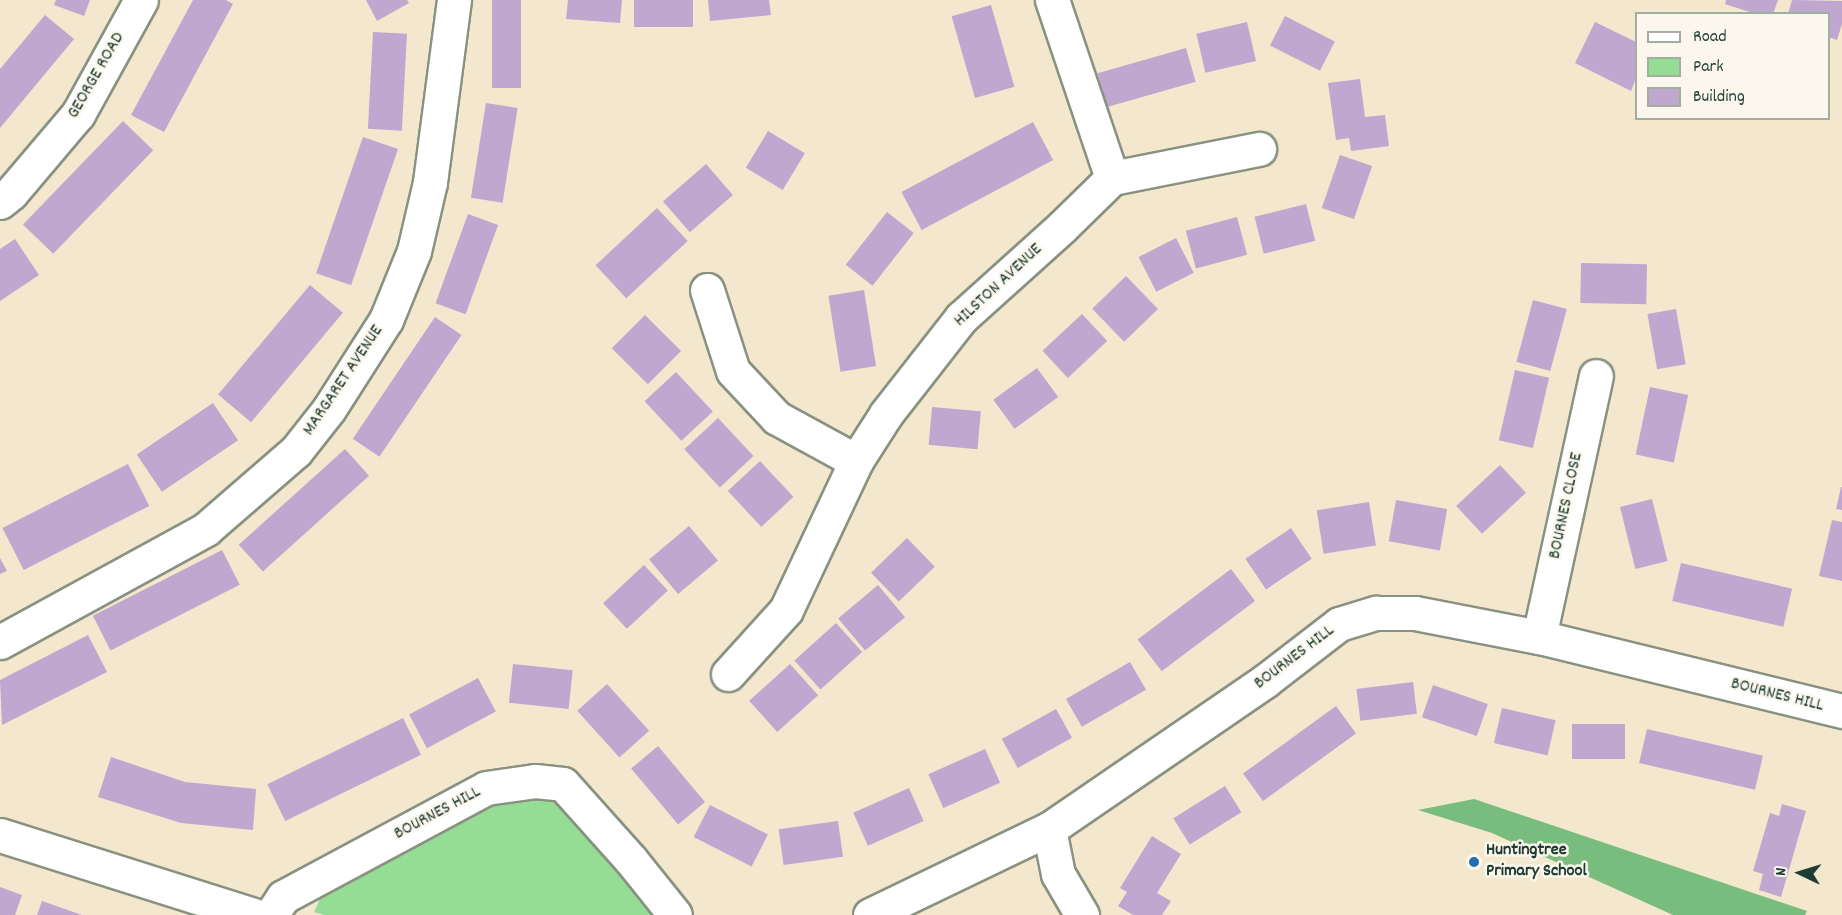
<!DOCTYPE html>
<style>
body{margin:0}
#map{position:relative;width:1842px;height:915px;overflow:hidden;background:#f3e7ce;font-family:Dekko,sans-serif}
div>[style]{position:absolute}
.green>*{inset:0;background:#95dc95}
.forest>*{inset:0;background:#78bc7e}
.building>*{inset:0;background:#bfa7d0;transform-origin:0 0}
.roads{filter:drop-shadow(2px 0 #899281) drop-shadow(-2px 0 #899281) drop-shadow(0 2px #899281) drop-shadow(0 -2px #899281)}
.minor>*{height:33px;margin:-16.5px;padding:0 16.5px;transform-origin:16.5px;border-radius:16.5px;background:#fff}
.dots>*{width:16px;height:16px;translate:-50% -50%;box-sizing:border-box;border:3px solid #fbf7ec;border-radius:50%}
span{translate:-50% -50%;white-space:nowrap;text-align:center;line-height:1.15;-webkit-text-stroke:5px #fbf7ec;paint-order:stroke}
.street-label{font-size:18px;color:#1f3d34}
.poi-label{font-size:18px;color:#1f3d34;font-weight:700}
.left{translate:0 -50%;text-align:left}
.legend{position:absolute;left:1635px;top:12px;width:195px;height:108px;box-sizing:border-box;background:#fbf7ec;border:2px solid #a3ada2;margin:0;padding:8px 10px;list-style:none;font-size:18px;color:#1f3d34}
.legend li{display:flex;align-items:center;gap:12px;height:30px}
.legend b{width:30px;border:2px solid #a3ada2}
.north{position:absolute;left:1770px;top:843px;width:60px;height:60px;-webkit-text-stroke:4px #fbf7ec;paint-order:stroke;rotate:274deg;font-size:16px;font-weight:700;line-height:24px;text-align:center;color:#1f3d34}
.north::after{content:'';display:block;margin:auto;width:21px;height:27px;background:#1f3d34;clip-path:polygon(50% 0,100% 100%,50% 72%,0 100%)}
</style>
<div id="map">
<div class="green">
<i style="clip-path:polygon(525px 791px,564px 801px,666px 915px,324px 915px,314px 912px,325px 888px)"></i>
</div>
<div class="forest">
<i style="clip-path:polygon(1474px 799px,1807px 911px,1805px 915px,1673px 915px,1492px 833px,1418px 810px)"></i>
</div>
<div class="building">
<i style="clip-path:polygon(56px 0,90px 0,84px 16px,54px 5px)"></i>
<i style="clip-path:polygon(193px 0,226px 0,233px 4px,164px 132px,131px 115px)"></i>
<i style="clip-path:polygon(366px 0,407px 0,409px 3px,377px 21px)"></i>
<i style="left:492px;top:0;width:29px;height:88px"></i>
<i style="clip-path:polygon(568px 0,622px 0,620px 23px,566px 19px)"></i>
<i style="left:634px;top:0;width:59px;height:27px"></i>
<i style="clip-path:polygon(708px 0,769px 0,771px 15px,710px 21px)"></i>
<i style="clip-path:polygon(1726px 0,1778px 0,1773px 14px,1756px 14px,1725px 4px)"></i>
<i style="clip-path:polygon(1792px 0,1842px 1px,1842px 24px,1837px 40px,1828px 37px,1828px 14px,1788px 14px)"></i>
<i style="left:991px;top:5px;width:85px;height:41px;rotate:74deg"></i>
<i style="clip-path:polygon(45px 15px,74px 39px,0 128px,0 69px)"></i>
<i style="left:1285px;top:16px;width:56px;height:33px;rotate:27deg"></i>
<i style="left:1247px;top:22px;width:40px;height:52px;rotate:77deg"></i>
<i style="clip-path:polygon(1595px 22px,1636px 42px,1636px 78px,1631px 91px,1575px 63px)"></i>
<i style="left:373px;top:32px;width:34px;height:97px;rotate:3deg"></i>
<i style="left:1186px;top:48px;width:35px;height:92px;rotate:74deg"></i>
<i style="clip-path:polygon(1360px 79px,1365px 117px,1385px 115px,1389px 146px,1351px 151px,1349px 138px,1336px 140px,1328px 83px)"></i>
<i style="left:486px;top:103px;width:32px;height:96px;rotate:9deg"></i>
<i style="left:123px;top:121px;width:42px;height:144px;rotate:44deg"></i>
<i style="left:1033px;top:122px;width:43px;height:149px;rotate:62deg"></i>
<i style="left:768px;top:131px;width:43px;height:43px;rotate:31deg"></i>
<i style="left:363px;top:137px;width:37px;height:144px;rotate:19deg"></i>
<i style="left:1340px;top:155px;width:34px;height:56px;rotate:19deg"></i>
<i style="left:706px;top:164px;width:41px;height:57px;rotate:49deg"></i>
<i style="left:1306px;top:204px;width:38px;height:53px;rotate:76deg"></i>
<i style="left:657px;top:208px;width:45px;height:84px;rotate:47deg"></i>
<i style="left:887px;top:212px;width:34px;height:67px;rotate:38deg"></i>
<i style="left:468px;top:214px;width:32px;height:95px;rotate:20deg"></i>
<i style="left:1237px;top:217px;width:39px;height:53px;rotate:75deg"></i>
<i style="left:1176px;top:238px;width:39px;height:42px;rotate:63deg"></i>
<i style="clip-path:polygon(15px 239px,39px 275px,0 301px,0 249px)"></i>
<i style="left:1581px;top:263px;width:66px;height:40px;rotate:1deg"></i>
<i style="left:1126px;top:276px;width:46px;height:47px;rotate:46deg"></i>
<i style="left:310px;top:285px;width:43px;height:143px;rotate:40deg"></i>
<i style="left:864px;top:290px;width:77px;height:36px;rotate:81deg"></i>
<i style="left:1533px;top:300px;width:35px;height:64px;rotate:15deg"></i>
<i style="left:1676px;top:309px;width:56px;height:29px;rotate:80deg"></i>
<i style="left:1082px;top:314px;width:37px;height:54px;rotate:47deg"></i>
<i style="left:645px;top:315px;width:51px;height:47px;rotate:45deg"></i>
<i style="left:435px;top:317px;width:32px;height:147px;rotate:34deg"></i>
<i style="left:1037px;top:368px;width:36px;height:54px;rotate:54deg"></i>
<i style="left:1515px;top:370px;width:35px;height:72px;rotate:13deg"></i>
<i style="left:676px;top:372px;width:54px;height:43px;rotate:47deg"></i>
<i style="left:1650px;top:387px;width:39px;height:69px;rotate:12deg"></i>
<i style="left:213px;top:403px;width:45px;height:92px;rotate:56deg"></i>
<i style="left:932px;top:407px;width:49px;height:38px;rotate:5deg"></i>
<i style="left:718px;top:418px;width:52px;height:46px;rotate:47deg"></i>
<i style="left:345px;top:449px;width:36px;height:143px;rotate:48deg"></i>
<i style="left:760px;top:461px;width:49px;height:44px;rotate:47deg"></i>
<i style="left:128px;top:464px;width:47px;height:141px;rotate:63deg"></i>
<i style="left:1500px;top:465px;width:38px;height:60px;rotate:47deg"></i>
<i style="clip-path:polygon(1841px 487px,1842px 487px,1842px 510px,1836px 509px)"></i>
<i style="left:1652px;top:499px;width:64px;height:33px;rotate:76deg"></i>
<i style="left:1396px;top:500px;width:52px;height:42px;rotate:10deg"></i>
<i style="left:1369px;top:502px;width:44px;height:53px;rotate:81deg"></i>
<i style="clip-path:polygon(1832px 520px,1842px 522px,1842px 581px,1819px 576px)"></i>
<i style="left:689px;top:526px;width:45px;height:52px;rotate:50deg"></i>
<i style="left:1291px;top:528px;width:37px;height:55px;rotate:56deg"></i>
<i style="left:907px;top:538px;width:40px;height:50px;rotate:46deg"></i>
<i style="left:222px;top:550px;width:39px;height:145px;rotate:63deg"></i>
<i style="clip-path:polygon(0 558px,7px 571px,0 574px)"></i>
<i style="left:1681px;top:563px;width:114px;height:39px;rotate:13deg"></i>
<i style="left:644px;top:565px;width:35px;height:56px;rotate:47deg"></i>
<i style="left:1231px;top:569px;width:40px;height:117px;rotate:53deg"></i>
<i style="left:878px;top:585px;width:42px;height:52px;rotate:50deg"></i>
<i style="left:836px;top:623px;width:39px;height:56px;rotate:48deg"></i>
<i style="clip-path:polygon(88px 635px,107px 672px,2px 725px,0 680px)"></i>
<i style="left:1130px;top:662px;width:32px;height:74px;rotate:60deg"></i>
<i style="left:513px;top:664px;width:60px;height:39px;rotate:6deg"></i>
<i style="left:790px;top:664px;width:42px;height:55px;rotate:48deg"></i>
<i style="left:478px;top:678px;width:38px;height:78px;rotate:62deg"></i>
<i style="left:1413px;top:682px;width:32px;height:57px;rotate:83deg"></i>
<i style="left:607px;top:684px;width:63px;height:40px;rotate:48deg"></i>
<i style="left:1433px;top:685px;width:58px;height:34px;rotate:19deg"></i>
<i style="left:1336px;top:706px;width:34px;height:115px;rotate:54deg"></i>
<i style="left:1502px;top:708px;width:55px;height:36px;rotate:13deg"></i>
<i style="left:1056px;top:709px;width:33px;height:62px;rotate:61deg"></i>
<i style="left:403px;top:718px;width:41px;height:151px;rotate:64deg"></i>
<i style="left:1572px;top:724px;width:53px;height:35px"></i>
<i style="left:1647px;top:729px;width:119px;height:35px;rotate:13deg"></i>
<i style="left:658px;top:746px;width:73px;height:35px;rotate:50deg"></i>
<i style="left:985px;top:749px;width:37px;height:62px;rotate:66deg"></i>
<i style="clip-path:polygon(111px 757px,185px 782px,256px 789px,253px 830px,181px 823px,98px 797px)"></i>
<i style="left:1225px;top:786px;width:31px;height:61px;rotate:58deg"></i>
<i style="left:909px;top:788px;width:36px;height:61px;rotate:66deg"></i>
<i style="clip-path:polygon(1782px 804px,1806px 811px,1781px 897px,1759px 890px,1763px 874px,1753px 871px,1770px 813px,1779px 816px)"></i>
<i style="left:710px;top:805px;width:65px;height:36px;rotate:27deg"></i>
<i style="left:838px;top:821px;width:36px;height:60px;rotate:82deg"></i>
<i style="clip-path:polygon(1152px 836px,1181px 854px,1157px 893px,1171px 901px,1162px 915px,1133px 915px,1118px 906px,1127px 892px,1120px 888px)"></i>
<i style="clip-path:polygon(0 887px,22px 895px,15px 915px,0 915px)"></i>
<i style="clip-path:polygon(42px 901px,82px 915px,37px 915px)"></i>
</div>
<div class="roads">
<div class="minor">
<i style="left:1112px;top:178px;width:150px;rotate:-11.2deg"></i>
<i style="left:0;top:202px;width:14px;rotate:-39deg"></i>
<i style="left:11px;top:193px;width:104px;rotate:-49.7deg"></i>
<i style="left:78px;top:114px;width:130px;rotate:-61.1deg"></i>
<i style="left:707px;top:290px;width:85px;rotate:72.2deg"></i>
<i style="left:733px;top:371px;width:64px;rotate:46.9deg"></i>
<i style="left:777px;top:418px;width:90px;rotate:28.6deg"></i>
<i style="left:1539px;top:637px;width:267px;rotate:-77.7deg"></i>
<i style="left:0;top:642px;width:235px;rotate:-28.7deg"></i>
<i style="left:206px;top:529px;width:119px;rotate:-40.9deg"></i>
<i style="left:296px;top:451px;width:53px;rotate:-51.8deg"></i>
<i style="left:329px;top:409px;width:106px;rotate:-57.4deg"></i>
<i style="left:386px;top:320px;width:74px;rotate:-67.9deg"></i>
<i style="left:414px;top:251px;width:71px;rotate:-76.9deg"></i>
<i style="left:430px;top:182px;width:184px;rotate:-82.5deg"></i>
<i style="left:728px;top:674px;width:86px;rotate:-47.8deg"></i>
<i style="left:786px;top:610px;width:165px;rotate:-64.8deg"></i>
<i style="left:856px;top:461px;width:56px;rotate:-57.4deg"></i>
<i style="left:886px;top:414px;width:122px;rotate:-52deg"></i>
<i style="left:961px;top:318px;width:136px;rotate:-42deg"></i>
<i style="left:1062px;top:227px;width:70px;rotate:-44.4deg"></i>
<i style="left:1112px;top:178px;width:188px;rotate:-108.6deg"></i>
<i style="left:1049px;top:829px;width:46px;rotate:78.7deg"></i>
<i style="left:1058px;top:874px;width:48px;rotate:59.7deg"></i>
<i style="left:0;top:835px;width:266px;rotate:17.5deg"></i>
<i style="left:271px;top:915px;width:22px;rotate:-56deg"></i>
<i style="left:283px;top:897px;width:230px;rotate:-28.2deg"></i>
<i style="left:486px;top:788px;width:49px;rotate:-8.1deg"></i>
<i style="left:535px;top:781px;width:28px;rotate:6deg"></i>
<i style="left:563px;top:784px;width:102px;rotate:48.2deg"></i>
<i style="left:631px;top:860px;width:70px;rotate:51.3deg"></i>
<i style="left:870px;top:915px;width:199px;rotate:-25.7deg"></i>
<i style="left:1049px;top:829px;width:262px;rotate:-34.4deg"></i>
<i style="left:1265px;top:681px;width:93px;rotate:-37.6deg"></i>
<i style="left:1339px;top:624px;width:39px;rotate:-17deg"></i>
<i style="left:1376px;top:613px;width:39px"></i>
<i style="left:1415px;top:613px;width:126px;rotate:11deg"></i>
<i style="left:1539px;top:637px;width:312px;rotate:13.7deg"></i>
</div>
</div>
<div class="dots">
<i style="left:1474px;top:862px;background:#1f6fb2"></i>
</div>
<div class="street-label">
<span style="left:97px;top:76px;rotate:-60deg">GEORGE ROAD</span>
<span style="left:999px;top:286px;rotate:-43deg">HILSTON AVENUE</span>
<span style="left:344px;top:381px;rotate:-56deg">MARGARET AVENUE</span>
<span style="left:1567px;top:506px;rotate:-78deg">BOURNES CLOSE</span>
<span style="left:1295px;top:658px;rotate:-37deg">BOURNES HILL</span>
<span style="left:1777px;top:696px;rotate:14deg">BOURNES HILL</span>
<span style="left:438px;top:814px;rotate:-28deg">BOURNES HILL</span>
</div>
<div class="poi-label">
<span class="left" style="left:1486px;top:862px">Huntingtree<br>Primary School</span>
</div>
<ul class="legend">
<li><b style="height:8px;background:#fff"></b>Road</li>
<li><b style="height:16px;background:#95dc95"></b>Park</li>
<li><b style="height:16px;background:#bfa7d0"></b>Building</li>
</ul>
<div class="north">N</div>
</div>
